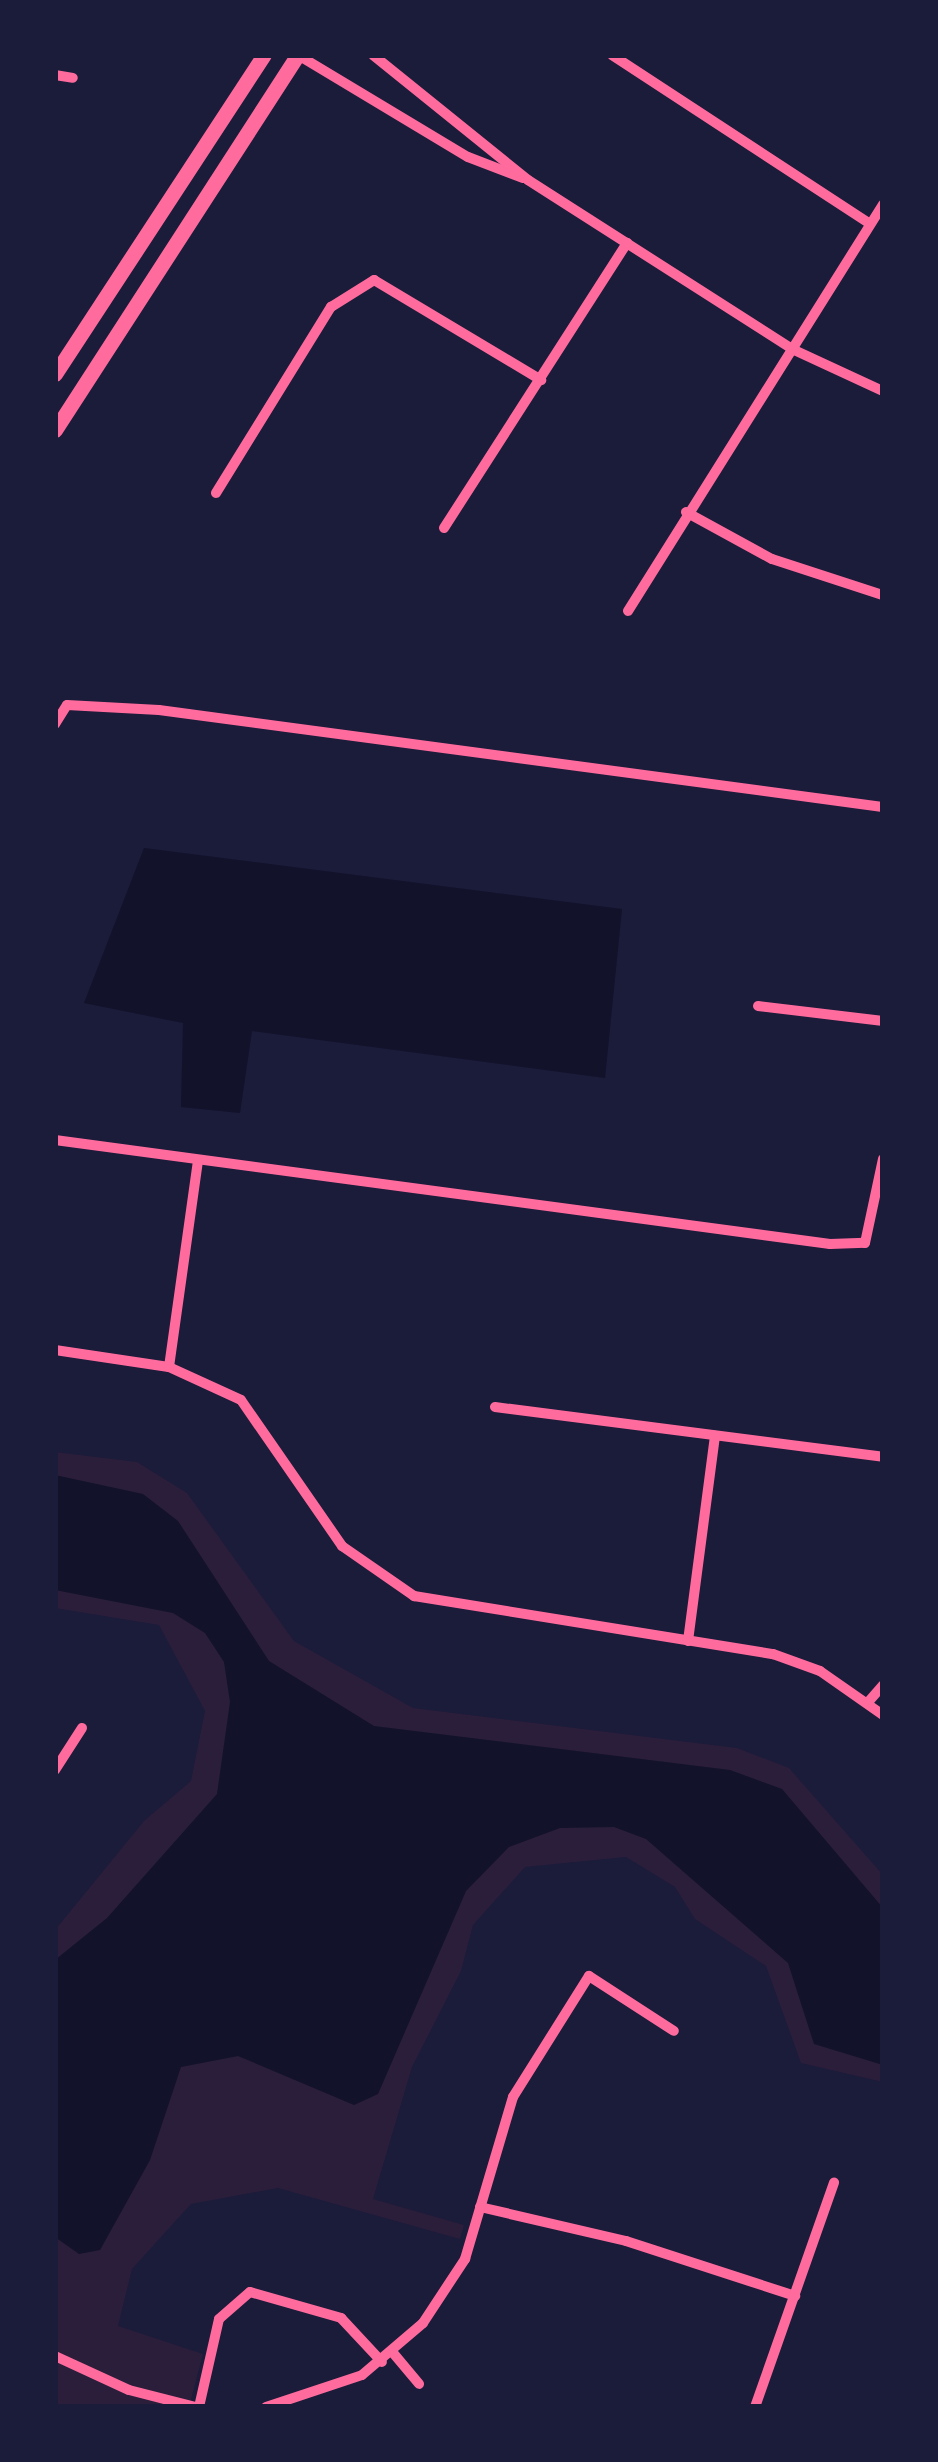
<!DOCTYPE html>
<style>
body{margin:0}
#map{position:relative;width:938px;height:2462px;overflow:hidden;background:#1b1b3a;font-family:Arial,sans-serif}
div>[style]{position:absolute}
.green>*{inset:0;background:#2a1e3b}
.water>*{inset:0;background:#12122b}
.minor>*{height:10px;margin:-5px;padding:0 5px;transform-origin:5px;border-radius:5px;background:#ff6b9d}
.primary>*{height:15px;margin:-7.5px;padding:0 7.5px;transform-origin:7.5px;border-radius:7.5px;background:#ff6b9d}
span{translate:-50% -50%;white-space:nowrap;text-align:center;line-height:1.15;-webkit-text-stroke:10px #1b1b3a;paint-order:stroke}
.frame{position:absolute;inset:0;border:58px solid #1b1b3a;pointer-events:none}
</style>
<div id="map">
<div class="green">
<i style="clip-path:polygon(55px 1452px,137px 1462px,187px 1493px,294px 1641px,413px 1708px,737px 1748px,789px 1768px,883px 1875px,883px 2082px,801px 2063px,766px 1966px,695px 1919px,675px 1887px,626px 1857px,525px 1867px,473px 1925px,461px 1971px,412px 2067px,373px 2199px,464px 2225px,460px 2239px,278px 2188px,191px 2204px,132px 2269px,118px 2326px,203px 2354px,189px 2407px,55px 2407px,55px 1930px,144px 1821px,191px 1781px,205px 1711px,159px 1625px,55px 1608px)"></i>
</div>
<div class="water">
<i style="clip-path:polygon(144px 848px,622px 909px,605px 1078px,252px 1031px,240px 1113px,181px 1107px,183px 1023px,84px 1003px)"></i>
<i style="clip-path:polygon(55px 1475px,143px 1494px,178px 1521px,269px 1661px,374px 1726px,730px 1770px,782px 1789px,883px 1908px,883px 2065px,814px 2044px,788px 1963px,646px 1839px,614px 1827px,560px 1828px,509px 1847px,466px 1891px,378px 2094px,354px 2105px,238px 2056px,181px 2067px,150px 2160px,100px 2250px,79px 2254px,55px 2237px,55px 1960px,107px 1918px,217px 1794px,230px 1702px,224px 1662px,205px 1633px,173px 1613px,55px 1590px)"></i>
</div>
<div class="minor">
<i style="left:298px;top:55px;width:198px;rotate:31deg"></i>
<i style="left:468px;top:157px;width:59px;rotate:20.9deg"></i>
<i style="left:373px;top:55px;width:199px;rotate:38.9deg"></i>
<i style="left:528px;top:180px;width:313px;rotate:32.6deg"></i>
<i style="left:792px;top:349px;width:100px;rotate:24.8deg"></i>
<i style="left:612px;top:55px;width:308px;rotate:33.2deg"></i>
<i style="left:55px;top:75px;width:18px;rotate:9deg"></i>
<i style="left:216px;top:493px;width:219px;rotate:-58.3deg"></i>
<i style="left:331px;top:307px;width:51px;rotate:-32.1deg"></i>
<i style="left:374px;top:280px;width:195px;rotate:30.9deg"></i>
<i style="left:686px;top:512px;width:98px;rotate:28.7deg"></i>
<i style="left:772px;top:559px;width:117px;rotate:18deg"></i>
<i style="left:444px;top:528px;width:339px;rotate:-57.3deg"></i>
<i style="left:628px;top:611px;width:480px;rotate:-57.9deg"></i>
<i style="left:55px;top:724px;width:22px;rotate:-58deg"></i>
<i style="left:67px;top:705px;width:92px;rotate:3.1deg"></i>
<i style="left:159px;top:710px;width:730px;rotate:7.63deg"></i>
<i style="left:758px;top:1006px;width:126px;rotate:6.8deg"></i>
<i style="left:55px;top:1140px;width:782px;rotate:7.64deg"></i>
<i style="left:830px;top:1244px;width:35px;rotate:-2deg"></i>
<i style="left:865px;top:1243px;width:86px;rotate:-77.9deg"></i>
<i style="left:55px;top:1350px;width:115px;rotate:8.5deg"></i>
<i style="left:169px;top:1367px;width:79px;rotate:24.6deg"></i>
<i style="left:241px;top:1400px;width:178px;rotate:55.3deg"></i>
<i style="left:342px;top:1546px;width:88px;rotate:34.8deg"></i>
<i style="left:414px;top:1596px;width:364px;rotate:9.2deg"></i>
<i style="left:773px;top:1654px;width:50px;rotate:19.9deg"></i>
<i style="left:820px;top:1671px;width:77px;rotate:34.9deg"></i>
<i style="left:169px;top:1367px;width:209px;rotate:-82deg"></i>
<i style="left:495px;top:1407px;width:391px;rotate:7.3deg"></i>
<i style="left:688px;top:1641px;width:207px;rotate:-82.5deg"></i>
<i style="left:870px;top:1700px;width:20px;rotate:-49deg"></i>
<i style="left:55px;top:1770px;width:50px;rotate:-57.3deg"></i>
<i style="left:480px;top:2207px;width:150px;rotate:13.1deg"></i>
<i style="left:626px;top:2241px;width:178px;rotate:18deg"></i>
<i style="left:394px;top:2354px;width:39px;rotate:50deg"></i>
<i style="left:55px;top:2356px;width:81px;rotate:24.7deg"></i>
<i style="left:129px;top:2390px;width:68px;rotate:14.4deg"></i>
<i style="left:199px;top:2407px;width:90px;rotate:-77.2deg"></i>
<i style="left:219px;top:2319px;width:41px;rotate:-41.1deg"></i>
<i style="left:250px;top:2292px;width:95px;rotate:15.9deg"></i>
<i style="left:341px;top:2318px;width:60px;rotate:47deg"></i>
<i style="left:266px;top:2407px;width:101px;rotate:-18.4deg"></i>
<i style="left:362px;top:2375px;width:80px;rotate:-40.4deg"></i>
<i style="left:423px;top:2323px;width:77px;rotate:-56.7deg"></i>
<i style="left:465px;top:2259px;width:169px;rotate:-73.5deg"></i>
<i style="left:513px;top:2097px;width:143px;rotate:-57.9deg"></i>
<i style="left:589px;top:1976px;width:101px;rotate:32.9deg"></i>
<i style="left:755px;top:2407px;width:238px;rotate:-70.6deg"></i>
</div>
<div class="primary">
<i style="left:55px;top:374px;width:381px;rotate:-56.8deg"></i>
<i style="left:55px;top:430px;width:447px;rotate:-57.1deg"></i>
</div>
<div class="frame"></div>
</div>
